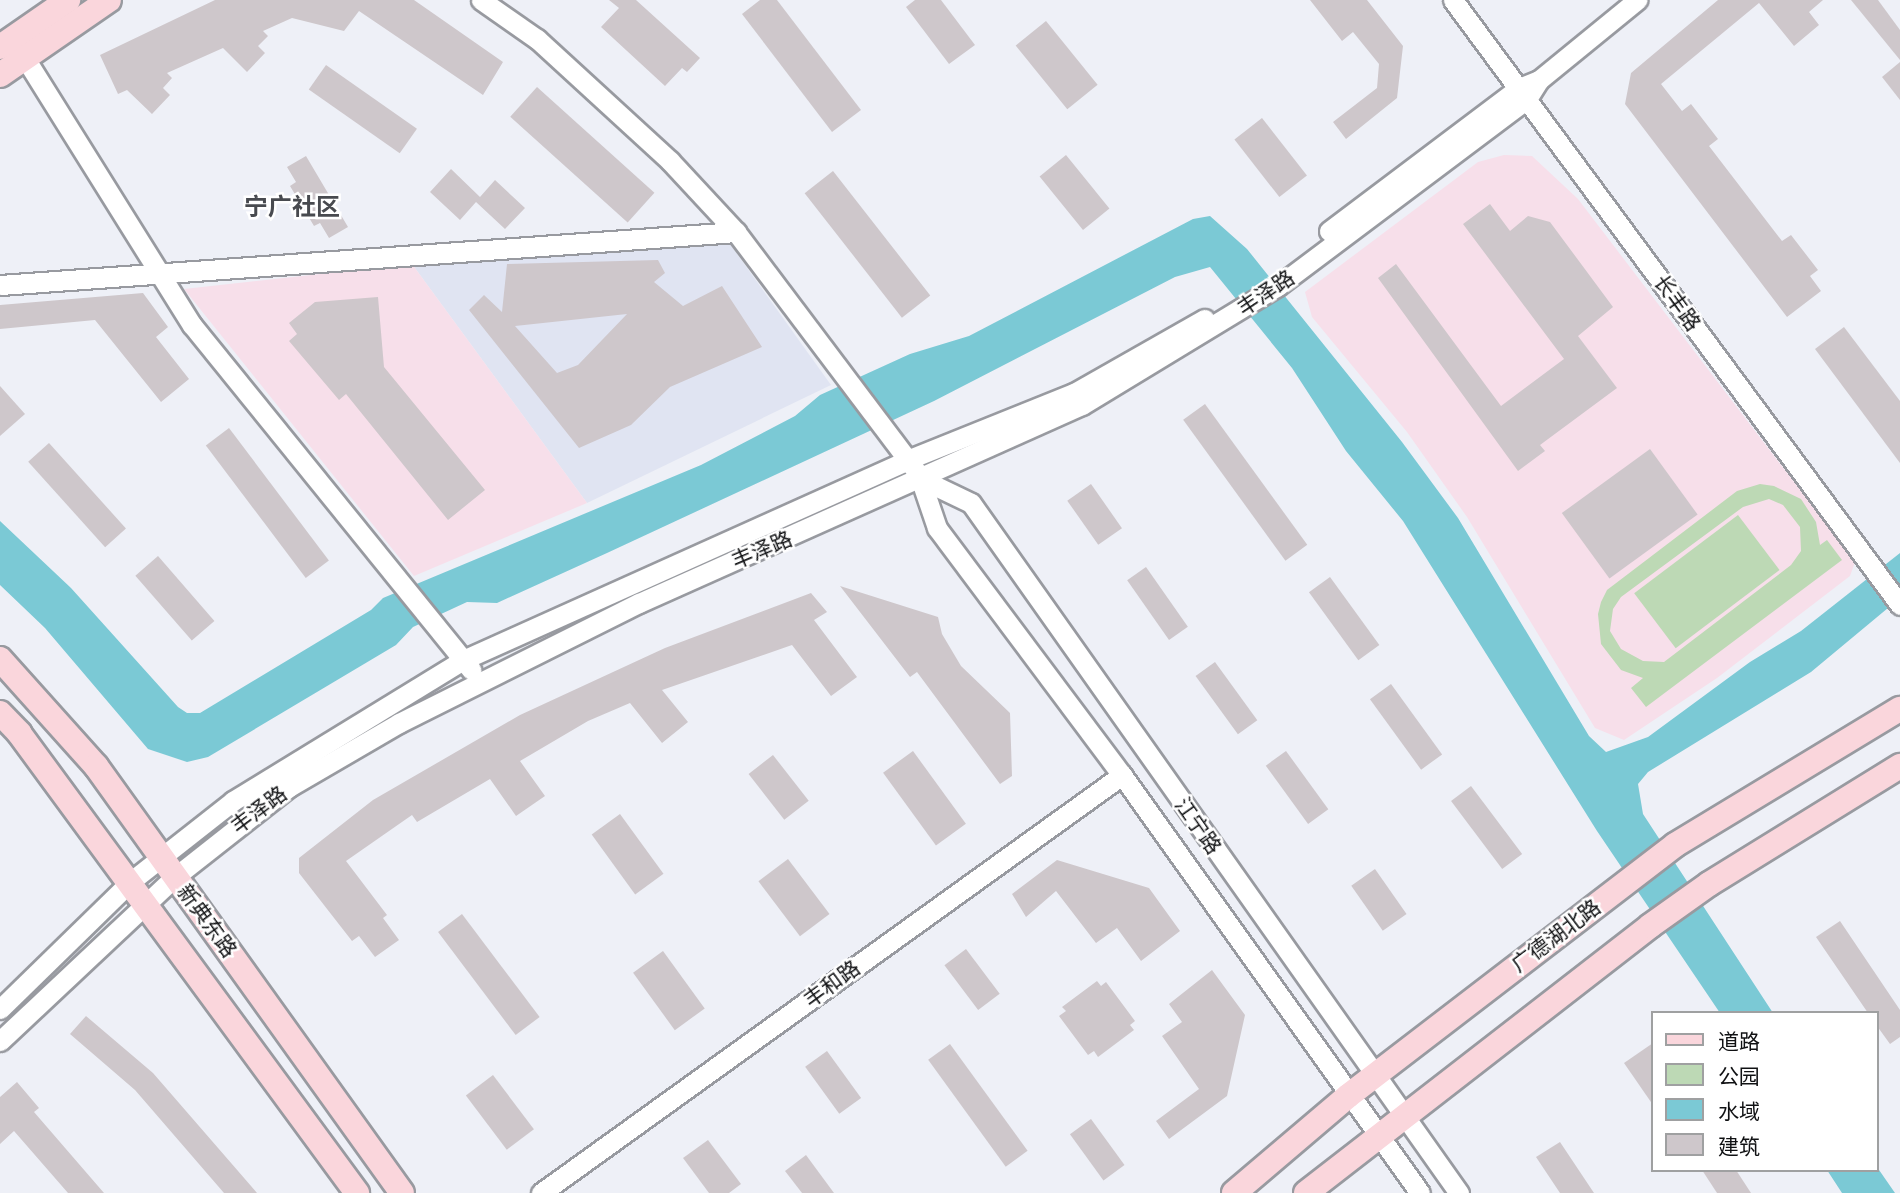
<!DOCTYPE html>
<meta charset="utf-8">
<style>
body{margin:0}
#map{position:relative;width:1900px;height:1193px;overflow:hidden;background:#eef0f7;font-family:"PT Sans Narrow","Noto Sans SC",sans-serif}
div>[style]{position:absolute}
.built>*{inset:0;background:#e0e4f2}
.education>*{inset:0;background:#f7dfea}
.green>*{inset:0;background:#bdd9b5;transform-origin:0 0}
.water>*{inset:0;background:#7bc9d5}
.building>*{inset:0;background:#cec7cb;transform-origin:0 0}
.roads{filter:drop-shadow(2px 0 #989aa0) drop-shadow(-2px 0 #989aa0) drop-shadow(0 2px #989aa0) drop-shadow(0 -2px #989aa0)}
.minor>*{height:19px;margin:-9.5px;padding:0 9.5px;transform-origin:9.5px;border-radius:9.5px;background:#fff}
.major>*{height:24px;margin:-12px;padding:0 12px;transform-origin:12px;border-radius:12px;background:#fad6dc}
span{translate:-50% -50%;white-space:nowrap;text-align:center;line-height:1.15;-webkit-text-stroke:5px #fff;paint-order:stroke}
.street-label{font-size:21px;color:#101113}
.quarter-label{font-size:24px;color:#484a4f;font-weight:700}
.legend{position:absolute;left:1651px;top:1011px;width:228px;height:161px;box-sizing:border-box;background:#fff;border:2px solid #9fa0a1;margin:0;padding:9px 12px;list-style:none;font-size:21px;color:#101113}
.legend li{display:flex;align-items:center;gap:14px;height:35px}
.legend b{width:35px;border:2px solid #9fa0a1}
</style>
<div id="map">
<div class="built">
<i style="clip-path:polygon(730px 244px,831px 385px,587px 503px,412px 264px)"></i>
</div>
<div class="education">
<i style="clip-path:polygon(1504px 155px,1532px 156px,1578px 199px,1855px 562px,1850px 576px,1717px 678px,1624px 740px,1595px 728px,1467px 517px,1407px 432px,1312px 317px,1305px 292px,1478px 162px)"></i>
<i style="clip-path:polygon(412px 264px,587px 503px,414px 576px,184px 289px)"></i>
</div>
<div class="green">
<i style="clip-path:polygon(evenodd,1760px 484px,1774px 486px,1801px 499px,1816px 522px,1820px 545px,1827px 540px,1842px 560px,1646px 707px,1631px 688px,1643px 678px,1621px 670px,1601px 644px,1598px 614px,1601px 602px,1607px 590px,1737px 491px,1760px 484px,1769px 499px,1783px 505px,1800px 527px,1801px 551px,1791px 565px,1664px 662px,1643px 661px,1621px 649px,1610px 631px,1613px 609px,1621px 597px,1743px 507px,1769px 499px)"></i>
<i style="left:1738px;top:515px;width:69px;height:130px;rotate:53deg"></i>
</div>
<div class="water">
<i style="clip-path:polygon(1210px 216px,1247px 249px,1402px 442px,1458px 518px,1589px 736px,1606px 752px,1648px 737px,1750px 662px,1801px 631px,1900px 553px,1900px 598px,1811px 672px,1648px 772px,1638px 784px,1643px 814px,1773px 1013px,1720px 1013px,1597px 831px,1403px 521px,1346px 451px,1292px 368px,1210px 267px,1175px 277px,934px 401px,607px 553px,497px 603px,467px 602px,413px 627px,396px 645px,208px 757px,187px 762px,148px 749px,45px 628px,0 585px,0 521px,71px 588px,178px 707px,187px 713px,200px 713px,371px 610px,383px 598px,701px 465px,795px 416px,820px 395px,910px 354px,969px 336px,1193px 219px)"></i>
<i style="clip-path:polygon(1877px 1167px,1895px 1193px,1842px 1193px,1827px 1170px,1877px 1170px)"></i>
</div>
<div class="building">
<i style="clip-path:polygon(215px 0,414px 0,503px 62px,483px 95px,359px 11px,344px 31px,292px 18px,263px 31px,268px 36px,258px 46px,265px 53px,247px 72px,223px 48px,167px 73px,172px 78px,163px 88px,170px 95px,152px 114px,127px 90px,118px 94px,100px 55px)"></i>
<i style="clip-path:polygon(609px 0,636px 0,700px 58px,687px 72px,682px 68px,665px 86px,601px 27px,619px 8px)"></i>
<i style="clip-path:polygon(760px 0,777px 0,861px 110px,832px 132px,742px 14px)"></i>
<i style="clip-path:polygon(915px 0,941px 0,975px 45px,949px 64px,906px 7px)"></i>
<i style="clip-path:polygon(1310px 0,1367px 0,1403px 46px,1397px 98px,1346px 139px,1333px 122px,1377px 88px,1379px 64px,1353px 32px,1342px 41px)"></i>
<i style="clip-path:polygon(1718px 0,1823px 0,1809px 12px,1819px 25px,1794px 46px,1759px 3px,1661px 84px,1682px 111px,1691px 104px,1718px 139px,1709px 146px,1782px 241px,1791px 235px,1818px 270px,1810px 276px,1821px 291px,1787px 317px,1625px 104px,1631px 73px)"></i>
<i style="clip-path:polygon(1851px 0,1878px 0,1900px 30px,1900px 60px)"></i>
<i style="left:1046px;top:21px;width:82px;height:39px;rotate:51deg"></i>
<i style="clip-path:polygon(1900px 62px,1900px 100px,1882px 77px)"></i>
<i style="left:326px;top:65px;width:111px;height:30px;rotate:35deg"></i>
<i style="left:537px;top:87px;width:158px;height:40px;rotate:42deg"></i>
<i style="left:1262px;top:118px;width:73px;height:35px;rotate:52deg"></i>
<i style="left:1066px;top:155px;width:69px;height:34px;rotate:51deg"></i>
<i style="clip-path:polygon(306px 156px,348px 227px,329px 238px,320px 223px,314px 226px,290px 186px,296px 182px,287px 167px)"></i>
<i style="clip-path:polygon(451px 169px,480px 197px,495px 180px,525px 208px,505px 229px,476px 202px,460px 220px,430px 192px)"></i>
<i style="left:833px;top:171px;width:158px;height:36px;rotate:52deg"></i>
<i style="clip-path:polygon(1490px 204px,1510px 231px,1528px 216px,1550px 222px,1613px 307px,1578px 336px,1617px 388px,1540px 445px,1545px 451px,1518px 471px,1378px 278px,1396px 264px,1501px 406px,1564px 359px,1463px 224px)"></i>
<i style="clip-path:polygon(evenodd,658px 260px,665px 273px,654px 282px,683px 306px,722px 286px,762px 347px,670px 387px,631px 425px,579px 448px,469px 310px,484px 295px,502px 312px,507px 264px,658px 260px,627px 314px,578px 365px,557px 373px,515px 326px,627px 314px)"></i>
<i style="clip-path:polygon(143px 293px,168px 327px,156px 337px,189px 379px,161px 402px,95px 320px,0 329px,0 305px)"></i>
<i style="clip-path:polygon(378px 297px,384px 367px,485px 490px,448px 520px,346px 394px,339px 400px,289px 341px,297px 334px,289px 323px,315px 302px)"></i>
<i style="clip-path:polygon(1844px 327px,1900px 401px,1900px 463px,1815px 349px)"></i>
<i style="clip-path:polygon(0 386px,25px 414px,0 436px)"></i>
<i style="left:1205px;top:404px;width:174px;height:27px;rotate:54deg"></i>
<i style="left:229px;top:428px;width:166px;height:29px;rotate:53deg"></i>
<i style="left:49px;top:443px;width:115px;height:28px;rotate:48deg"></i>
<i style="left:1650px;top:449px;width:81px;height:109px;rotate:54deg"></i>
<i style="left:1091px;top:484px;width:54px;height:29px;rotate:55deg"></i>
<i style="left:158px;top:556px;width:86px;height:30px;rotate:49deg"></i>
<i style="left:1146px;top:567px;width:73px;height:23px;rotate:55deg"></i>
<i style="left:1330px;top:577px;width:84px;height:26px;rotate:54deg"></i>
<i style="clip-path:polygon(840px 586px,938px 617px,942px 634px,961px 666px,1010px 713px,1012px 776px,1000px 784px,917px 672px,910px 677px)"></i>
<i style="clip-path:polygon(811px 593px,827px 612px,814px 620px,857px 677px,831px 696px,792px 645px,662px 690px,688px 722px,662px 743px,630px 703px,588px 721px,520px 761px,545px 796px,516px 816px,490px 779px,417px 822px,412px 815px,346px 861px,387px 915px,383px 918px,399px 940px,375px 957px,359px 936px,352px 941px,299px 873px,299px 858px,373px 800px,520px 715px,665px 648px)"></i>
<i style="left:1215px;top:662px;width:72px;height:24px;rotate:54deg"></i>
<i style="left:1391px;top:684px;width:87px;height:26px;rotate:54deg"></i>
<i style="left:913px;top:751px;width:90px;height:37px;rotate:54deg"></i>
<i style="left:1286px;top:751px;width:72px;height:25px;rotate:54deg"></i>
<i style="left:773px;top:755px;width:58px;height:31px;rotate:52deg"></i>
<i style="left:1471px;top:786px;width:85px;height:25px;rotate:53deg"></i>
<i style="left:620px;top:814px;width:74px;height:35px;rotate:54deg"></i>
<i style="left:788px;top:859px;width:69px;height:37px;rotate:53deg"></i>
<i style="clip-path:polygon(1057px 860px,1149px 888px,1180px 931px,1141px 961px,1117px 928px,1096px 943px,1056px 891px,1026px 917px,1012px 894px)"></i>
<i style="left:1375px;top:869px;width:55px;height:29px;rotate:55deg"></i>
<i style="left:462px;top:914px;width:129px;height:30px;rotate:53deg"></i>
<i style="clip-path:polygon(1840px 921px,1900px 1010px,1900px 1037px,1890px 1044px,1877px 1026px,1877px 1013px,1868px 1013px,1816px 937px)"></i>
<i style="left:966px;top:949px;width:56px;height:27px;rotate:53deg"></i>
<i style="left:663px;top:951px;width:71px;height:37px;rotate:54deg"></i>
<i style="clip-path:polygon(1212px 970px,1245px 1015px,1227px 1096px,1169px 1139px,1156px 1121px,1199px 1089px,1162px 1036px,1182px 1022px,1169px 1004px)"></i>
<i style="clip-path:polygon(1097px 981px,1101px 986px,1106px 982px,1135px 1021px,1130px 1025px,1134px 1030px,1098px 1057px,1094px 1051px,1088px 1055px,1059px 1016px,1066px 1011px,1062px 1007px)"></i>
<i style="clip-path:polygon(86px 1016px,153px 1073px,257px 1193px,224px 1193px,135px 1090px,70px 1034px)"></i>
<i style="clip-path:polygon(1653px 1043px,1653px 1105px,1624px 1063px)"></i>
<i style="left:950px;top:1044px;width:132px;height:27px;rotate:54deg"></i>
<i style="left:827px;top:1051px;width:58px;height:27px;rotate:54deg"></i>
<i style="left:493px;top:1075px;width:68px;height:34px;rotate:53deg"></i>
<i style="clip-path:polygon(17px 1082px,39px 1108px,34px 1112px,104px 1193px,68px 1193px,14px 1131px,0 1144px,0 1097px)"></i>
<i style="left:1091px;top:1119px;width:57px;height:26px;rotate:54deg"></i>
<i style="clip-path:polygon(708px 1140px,741px 1184px,729px 1193px,709px 1193px,683px 1158px)"></i>
<i style="clip-path:polygon(1560px 1142px,1594px 1193px,1560px 1193px,1536px 1157px)"></i>
<i style="clip-path:polygon(806px 1155px,834px 1193px,802px 1193px,785px 1171px)"></i>
<i style="clip-path:polygon(1702px 1170px,1736px 1170px,1751px 1193px,1717px 1193px)"></i>
</div>
<div class="roads">
<div class="minor">
<i style="left:481px;top:0;width:68px;rotate:34.9deg"></i>
<i style="left:537px;top:39px;width:180px;rotate:42.5deg"></i>
<i style="left:670px;top:161px;width:97px;rotate:47.1deg"></i>
<i style="left:736px;top:232px;width:304px;rotate:53deg"></i>
<i style="left:919px;top:475px;width:56px;rotate:71.2deg"></i>
<i style="left:937px;top:528px;width:309px;rotate:53.2deg"></i>
<i style="left:1122px;top:775px;width:513px;rotate:54.51deg"></i>
<i style="left:1453px;top:0;width:752px;rotate:53.54deg"></i>
<i style="left:25px;top:58px;width:315px;rotate:58deg"></i>
<i style="left:192px;top:325px;width:444px;rotate:51deg"></i>
<i style="left:1329px;top:231px;width:238px;rotate:-37deg"></i>
<i style="left:1519px;top:88px;width:22px;rotate:-22deg"></i>
<i style="left:0;top:285px;width:738px;rotate:-4.12deg"></i>
<i style="left:921px;top:479px;width:55px;rotate:25.6deg"></i>
<i style="left:971px;top:503px;width:845px;rotate:54.73deg"></i>
<i style="left:0;top:1009px;width:182px;rotate:-44.3deg"></i>
<i style="left:130px;top:882px;width:131px;rotate:-38.2deg"></i>
<i style="left:233px;top:801px;width:270px;rotate:-31.5deg"></i>
<i style="left:463px;top:660px;width:487px;rotate:-24.2deg"></i>
<i style="left:907px;top:460px;width:180px;rotate:-21.9deg"></i>
<i style="left:1074px;top:393px;width:150px;rotate:-29.6deg"></i>
<i style="left:0;top:1041px;width:241px;rotate:-43.2deg"></i>
<i style="left:176px;top:876px;width:144px;rotate:-38.2deg"></i>
<i style="left:289px;top:787px;width:127px;rotate:-30.2deg"></i>
<i style="left:399px;top:723px;width:268px;rotate:-26.6deg"></i>
<i style="left:639px;top:603px;width:485px;rotate:-24.1deg"></i>
<i style="left:1082px;top:405px;width:229px;rotate:-31.3deg"></i>
<i style="left:1278px;top:286px;width:311px;rotate:-36.9deg"></i>
<i style="left:1527px;top:99px;width:22px;rotate:-58deg"></i>
<i style="left:1539px;top:80px;width:127px;rotate:-39.2deg"></i>
<i style="left:541px;top:1193px;width:716px;rotate:-35.73deg"></i>
</div>
<div class="major">
<i style="left:0;top:47px;width:83px;rotate:-34.7deg"></i>
<i style="left:0;top:75px;width:132px;rotate:-34.5deg"></i>
<i style="left:0;top:659px;width:144px;rotate:48.1deg"></i>
<i style="left:96px;top:766px;width:525px;rotate:54.37deg"></i>
<i style="left:0;top:713px;width:28px;rotate:46deg"></i>
<i style="left:19px;top:733px;width:571px;rotate:53.69deg"></i>
<i style="left:1234px;top:1193px;width:150px;rotate:-40.4deg"></i>
<i style="left:1348px;top:1096px;width:412px;rotate:-37.5deg"></i>
<i style="left:1675px;top:845px;width:263px;rotate:-31.2deg"></i>
<i style="left:1306px;top:1193px;width:435px;rotate:-37.8deg"></i>
<i style="left:1650px;top:926px;width:72px;rotate:-35.4deg"></i>
<i style="left:1709px;top:884px;width:225px;rotate:-31.7deg"></i>
</div>
</div>
<div class="street-label">
<span style="left:1266px;top:293px;rotate:-34deg">丰泽路</span>
<span style="left:1677px;top:303px;rotate:54deg">长丰路</span>
<span style="left:762px;top:550px;rotate:-23deg">丰泽路</span>
<span style="left:259px;top:810px;rotate:-37deg">丰泽路</span>
<span style="left:1198px;top:826px;rotate:55deg">江宁路</span>
<span style="left:207px;top:921px;rotate:54deg">新典东路</span>
<span style="left:1556px;top:936px;rotate:-37deg">广德湖北路</span>
<span style="left:832px;top:984px;rotate:-36deg">丰和路</span>
</div>
<div class="quarter-label">
<span style="left:292px;top:207px">宁广社区</span>
</div>
<ul class="legend">
<li><b style="height:9px;background:#fad6dc"></b>道路</li>
<li><b style="height:19px;background:#bdd9b5"></b>公园</li>
<li><b style="height:19px;background:#7bc9d5"></b>水域</li>
<li><b style="height:19px;background:#cec7cb"></b>建筑</li>
</ul>
</div>
